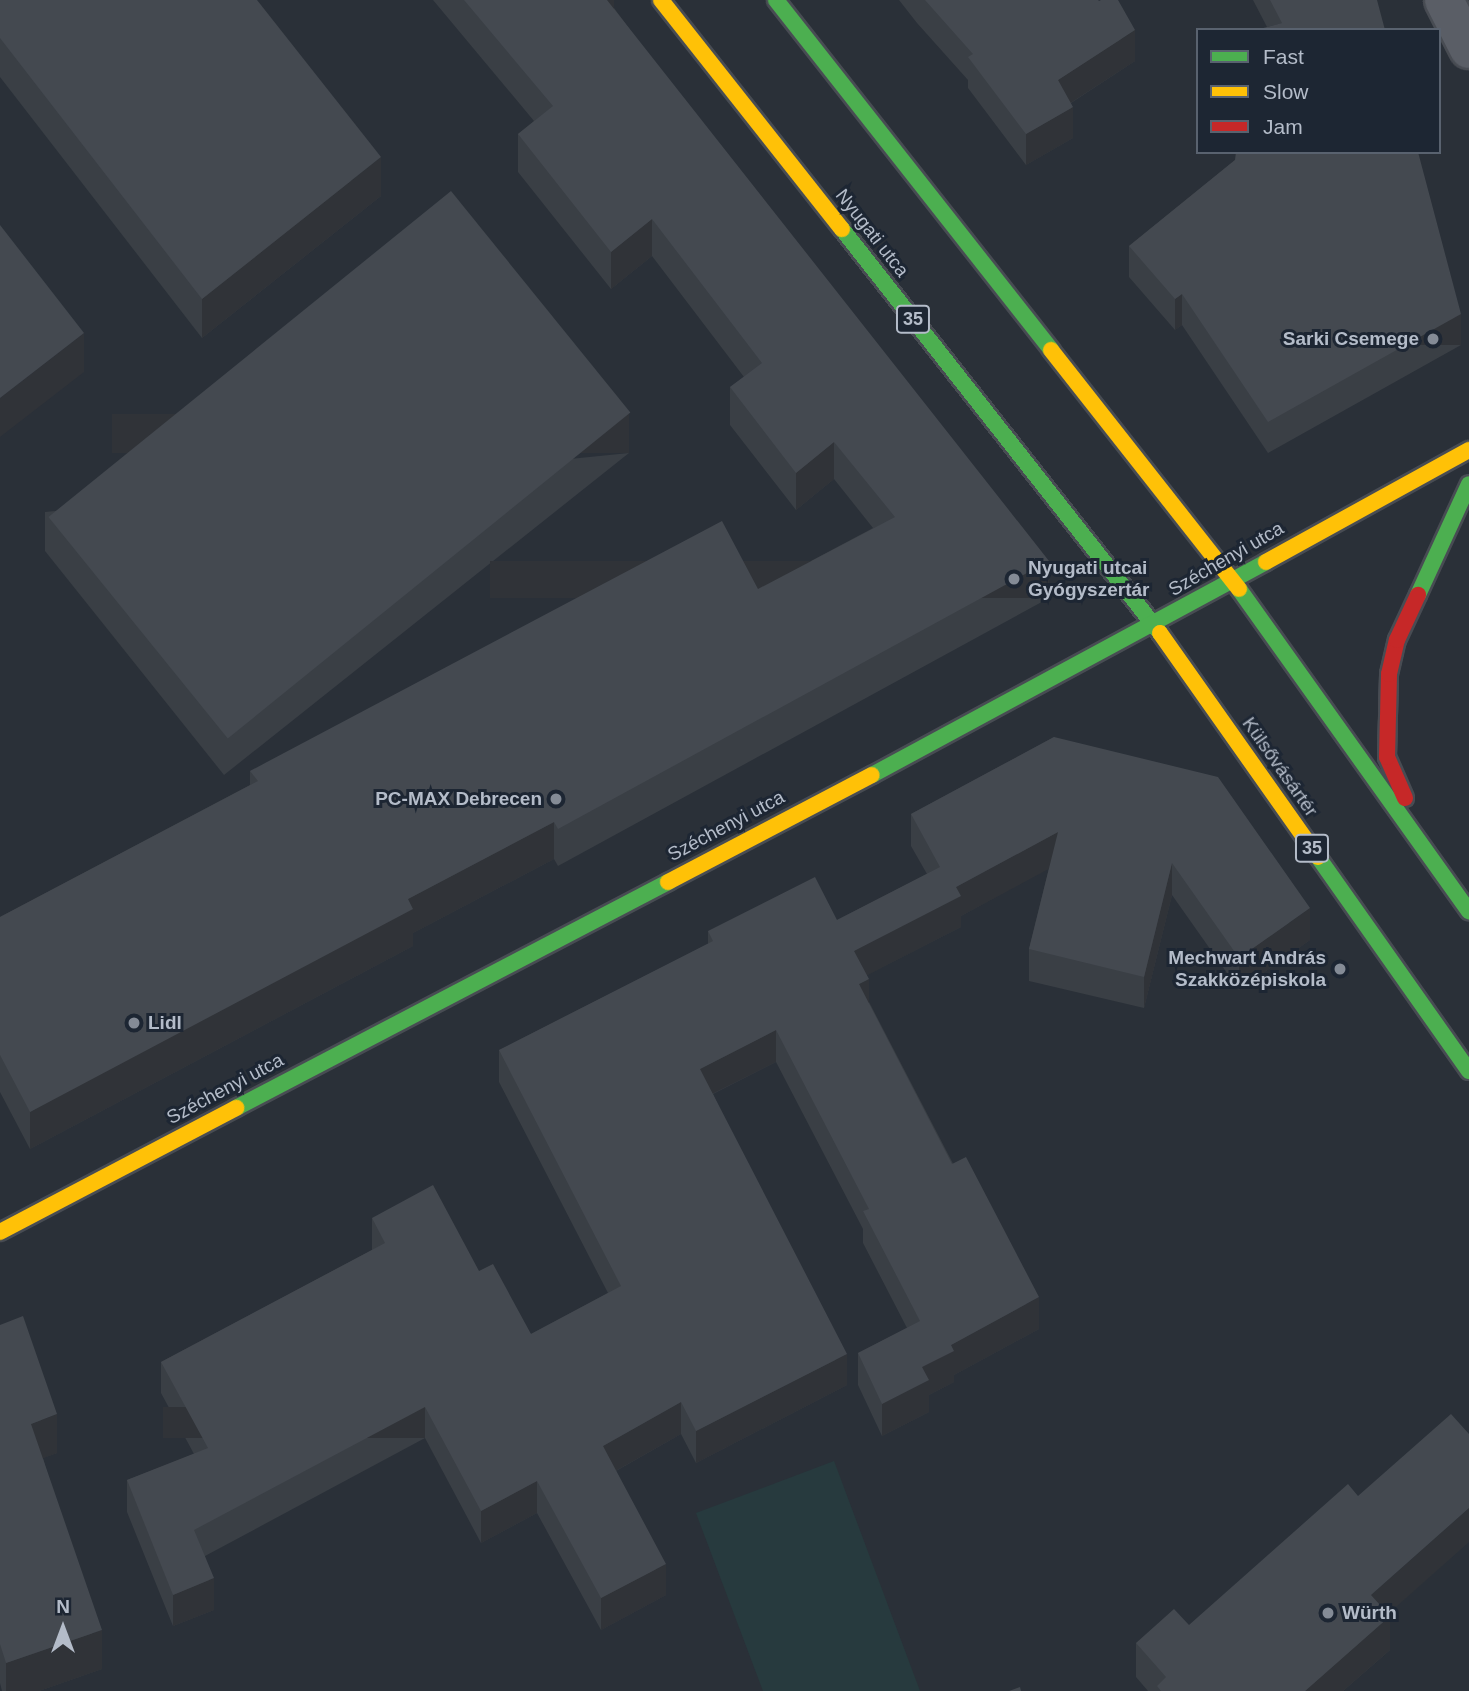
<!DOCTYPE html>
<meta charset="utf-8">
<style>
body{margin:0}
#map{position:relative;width:1469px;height:1691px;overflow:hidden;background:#2a3038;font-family:Helvetica,sans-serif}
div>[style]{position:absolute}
.green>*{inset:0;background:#273a3e}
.roads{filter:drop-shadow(2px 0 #484c53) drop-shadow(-2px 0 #484c53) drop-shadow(0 2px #484c53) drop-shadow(0 -2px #484c53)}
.street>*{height:38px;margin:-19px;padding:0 19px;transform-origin:19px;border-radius:19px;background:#5a5e66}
.fast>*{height:16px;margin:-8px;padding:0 8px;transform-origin:8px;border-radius:8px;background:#4caf50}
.slow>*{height:16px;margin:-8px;padding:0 8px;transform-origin:8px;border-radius:8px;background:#ffc107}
.jam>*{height:16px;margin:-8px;padding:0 8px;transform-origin:8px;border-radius:8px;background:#c62828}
.wall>*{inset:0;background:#3a3f45}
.shaded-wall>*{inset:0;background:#303338;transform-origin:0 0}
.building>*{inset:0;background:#444950;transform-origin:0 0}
.dots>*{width:19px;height:19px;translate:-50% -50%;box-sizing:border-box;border:4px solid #1d2633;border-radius:50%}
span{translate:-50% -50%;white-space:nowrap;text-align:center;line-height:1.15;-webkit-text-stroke:6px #1d2633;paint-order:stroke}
.shield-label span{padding:2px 5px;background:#1d2633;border:2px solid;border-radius:5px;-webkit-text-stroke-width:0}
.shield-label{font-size:18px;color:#b4bcc9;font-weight:700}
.street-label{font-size:19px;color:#b4bcc9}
.poi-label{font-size:19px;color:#b4bcc9;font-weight:700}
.right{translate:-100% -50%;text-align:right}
.left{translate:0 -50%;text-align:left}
.legend{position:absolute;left:1196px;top:28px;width:245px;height:126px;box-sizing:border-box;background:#1d2633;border:2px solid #59626f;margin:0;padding:9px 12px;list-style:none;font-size:21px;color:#b4bcc9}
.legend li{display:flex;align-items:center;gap:14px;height:35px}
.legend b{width:35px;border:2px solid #59626f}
.north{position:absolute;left:28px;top:1593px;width:70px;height:70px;-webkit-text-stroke:5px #1d2633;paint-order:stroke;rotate:0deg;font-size:19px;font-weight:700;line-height:28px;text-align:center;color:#b4bcc9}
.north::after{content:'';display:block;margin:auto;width:24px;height:32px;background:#b4bcc9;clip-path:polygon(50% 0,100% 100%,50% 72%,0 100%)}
</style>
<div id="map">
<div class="green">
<i style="clip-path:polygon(834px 1461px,920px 1691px,763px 1691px,696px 1513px)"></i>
</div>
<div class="roads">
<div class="street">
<i style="left:1444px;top:0;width:55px;rotate:63deg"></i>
</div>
<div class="fast">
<i style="left:776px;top:0;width:445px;rotate:51.8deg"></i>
<i style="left:842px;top:229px;width:514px;rotate:51.79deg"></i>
<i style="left:1239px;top:589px;width:396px;rotate:54.5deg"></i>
<i style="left:1418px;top:595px;width:122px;rotate:-65.3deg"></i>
<i style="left:872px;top:775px;width:448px;rotate:-28.4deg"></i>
<i style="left:1318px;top:857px;width:262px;rotate:54.8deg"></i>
<i style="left:236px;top:1108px;width:488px;rotate:-27.6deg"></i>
</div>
<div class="slow">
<i style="left:661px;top:0;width:292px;rotate:51.7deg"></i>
<i style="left:1051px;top:350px;width:304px;rotate:51.8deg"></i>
<i style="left:1266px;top:562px;width:232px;rotate:-28.9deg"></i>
<i style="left:1160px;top:633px;width:274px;rotate:54.8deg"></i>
<i style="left:668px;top:882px;width:230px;rotate:-27.7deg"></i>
<i style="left:0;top:1232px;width:267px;rotate:-27.7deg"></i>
</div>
<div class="jam">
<i style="left:1405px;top:798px;width:45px;rotate:-113.7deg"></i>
<i style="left:1387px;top:757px;width:83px;rotate:-88.6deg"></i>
<i style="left:1389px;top:674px;width:35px;rotate:-77deg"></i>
<i style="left:1397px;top:640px;width:50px;rotate:-65deg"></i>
</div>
</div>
<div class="wall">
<i style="clip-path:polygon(0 0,381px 196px,202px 338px,0 77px)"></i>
<i style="clip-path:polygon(433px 0,614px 0,614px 8px,1049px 598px,558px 866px,554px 859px,413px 933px,413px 946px,30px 1149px,0 1092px,0 917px,250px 785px,250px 771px,758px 589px,873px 528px,834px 479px,796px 510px,730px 425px,730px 387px,744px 377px,652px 256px,611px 289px,518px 172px,518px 134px,534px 121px)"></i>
<i style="clip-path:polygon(899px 0,1098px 0,1135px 61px,1071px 103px,1073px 138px,1026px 165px,968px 88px,968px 80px,917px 23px)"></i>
<i style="clip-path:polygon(1253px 0,1377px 0,1267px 27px)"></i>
<i style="clip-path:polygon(1235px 160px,1461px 345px,1268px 453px,1182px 325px,1175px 330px,1129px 277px,1129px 246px)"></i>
<i style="clip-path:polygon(629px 453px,224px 775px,45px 551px,45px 512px)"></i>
<i style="clip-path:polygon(1054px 737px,1310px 940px,1239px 990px,1172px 895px,1144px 1008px,1029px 981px,1029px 949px,1049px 868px,961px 916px,961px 927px,867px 975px,869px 1002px,1039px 1329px,954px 1375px,954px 1382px,929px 1395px,929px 1412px,882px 1436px,858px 1385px,858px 1353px,907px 1328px,863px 1243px,863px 1229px,776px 1062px,713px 1094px,847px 1385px,696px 1463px,681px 1434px,616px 1471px,666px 1595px,601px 1630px,537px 1513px,481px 1543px,425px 1438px,205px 1556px,214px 1610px,173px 1626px,127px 1512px,127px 1480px,194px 1454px,161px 1393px,161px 1362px,372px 1250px,372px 1218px,479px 1271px,531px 1334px,608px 1293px,499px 1082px,499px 1050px,708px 944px,708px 931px,837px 920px,927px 874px,911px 846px,911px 814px)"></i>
<i style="clip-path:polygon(0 1325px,57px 1453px,43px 1458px,102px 1669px,39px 1691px,2px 1691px,0 1683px)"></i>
<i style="clip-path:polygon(1388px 1614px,1390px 1650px,1343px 1691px,1148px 1691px,1136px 1677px,1136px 1643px,1189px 1625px)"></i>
</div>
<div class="shaded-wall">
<i style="clip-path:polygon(605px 0,614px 0,614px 27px)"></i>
<i style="clip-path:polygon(1135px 30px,1135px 61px,1058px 111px,1058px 80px)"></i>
<i style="clip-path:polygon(1073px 107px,1073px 138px,1026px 165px,1026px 134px)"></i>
<i style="clip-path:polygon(381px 157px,381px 196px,202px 338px,202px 299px)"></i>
<i style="clip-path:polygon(652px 219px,652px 256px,611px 289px,611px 252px)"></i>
<i style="clip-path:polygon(1182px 294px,1182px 325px,1175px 330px,1175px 299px)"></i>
<i style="left:1461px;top:314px;width:31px;height:221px;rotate:90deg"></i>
<i style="clip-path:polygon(84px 333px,84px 372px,0 437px,0 398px)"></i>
<i style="left:629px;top:414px;width:39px;height:517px;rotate:90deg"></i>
<i style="clip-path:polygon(834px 442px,834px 479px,796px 510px,796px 473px)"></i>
<i style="left:1049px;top:561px;width:37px;height:559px;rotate:90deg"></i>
<i style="clip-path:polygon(554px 822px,554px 859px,413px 933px,413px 946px,30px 1149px,30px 1112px,408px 899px)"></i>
<i style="clip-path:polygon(1058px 832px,1058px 864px,961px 916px,961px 927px,854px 982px,854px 951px,956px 887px)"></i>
<i style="clip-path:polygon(1172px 863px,1172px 895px,1144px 1008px,1144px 977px)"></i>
<i style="clip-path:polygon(1310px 908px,1310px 940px,1239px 990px,1239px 958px)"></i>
<i style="clip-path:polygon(869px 979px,869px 1011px,859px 984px)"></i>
<i style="clip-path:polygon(776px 1030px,776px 1062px,700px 1100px,700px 1069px)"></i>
<i style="clip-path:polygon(1039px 1297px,1039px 1329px,954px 1375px,954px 1382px,929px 1395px,929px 1412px,882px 1436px,882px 1404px,922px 1367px,951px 1345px)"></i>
<i style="clip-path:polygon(847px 1354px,847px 1385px,696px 1463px,696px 1431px)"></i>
<i style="clip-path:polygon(681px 1402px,681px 1434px,603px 1478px,603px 1446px)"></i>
<i style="left:425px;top:1407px;width:31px;height:262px;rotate:90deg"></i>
<i style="clip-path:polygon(57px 1414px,57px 1453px,31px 1463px,31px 1424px)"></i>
<i style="clip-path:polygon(537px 1481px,537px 1513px,481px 1543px,481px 1511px)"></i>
<i style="clip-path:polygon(1469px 1508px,1469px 1542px,1371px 1629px,1371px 1595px)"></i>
<i style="clip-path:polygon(666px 1564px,666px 1595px,601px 1630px,601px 1598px)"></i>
<i style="clip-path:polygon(214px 1578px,214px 1610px,173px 1626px,173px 1595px)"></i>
<i style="clip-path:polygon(1390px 1616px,1390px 1650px,1343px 1691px,1305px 1691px)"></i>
<i style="clip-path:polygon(102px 1630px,102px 1669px,39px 1691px,6px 1691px,6px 1663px)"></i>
</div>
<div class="building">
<i style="clip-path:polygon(0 0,257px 0,381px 157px,202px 299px,0 38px)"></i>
<i style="clip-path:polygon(464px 0,607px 0,1049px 561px,558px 829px,554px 822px,408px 899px,413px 909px,30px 1112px,0 1055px,0 917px,258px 781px,250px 771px,722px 521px,758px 589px,895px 517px,834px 442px,796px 473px,730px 387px,762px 363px,652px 219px,611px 252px,518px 134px,553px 106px)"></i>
<i style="clip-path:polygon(925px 0,1098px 0,1099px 1px,1101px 0,1118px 0,1135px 30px,1058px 80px,1073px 107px,1026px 134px,968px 57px,973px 54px)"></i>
<i style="clip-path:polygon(1270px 0,1377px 0,1385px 30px,1256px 30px,1282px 23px)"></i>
<i style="clip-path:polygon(1236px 152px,1418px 152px,1461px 314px,1268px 422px,1182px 294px,1175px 299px,1129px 246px,1235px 160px)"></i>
<i style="left:451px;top:191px;width:285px;height:518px;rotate:51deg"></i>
<i style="clip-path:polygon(0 225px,84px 333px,0 398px)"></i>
<i style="clip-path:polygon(1054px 737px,1218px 777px,1310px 908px,1239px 958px,1172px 863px,1144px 977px,1029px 949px,1058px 832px,956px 887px,961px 896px,854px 951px,869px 979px,859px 984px,952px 1164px,966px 1157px,1039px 1297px,951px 1345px,954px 1351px,922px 1367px,929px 1380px,882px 1404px,858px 1353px,920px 1321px,863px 1211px,869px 1209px,776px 1030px,700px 1069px,847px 1354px,696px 1431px,681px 1402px,603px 1446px,666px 1564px,601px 1598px,537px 1481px,481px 1511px,425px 1407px,194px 1530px,214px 1578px,173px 1595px,127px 1480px,208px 1448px,161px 1362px,385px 1243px,372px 1218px,433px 1185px,479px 1271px,493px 1264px,531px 1334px,621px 1286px,499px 1050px,713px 941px,708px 931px,815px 877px,837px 920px,940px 867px,911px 814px)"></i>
<i style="clip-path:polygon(23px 1316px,57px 1414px,31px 1424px,102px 1630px,6px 1663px,0 1644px,0 1325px)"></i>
<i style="clip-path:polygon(1451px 1414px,1469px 1434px,1469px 1508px,1371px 1595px,1390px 1616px,1305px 1691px,1161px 1691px,1157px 1686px,1166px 1677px,1136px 1643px,1174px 1609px,1189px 1625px,1348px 1484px,1358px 1496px)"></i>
<i style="clip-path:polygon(1020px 1687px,1021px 1691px,1009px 1691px)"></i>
</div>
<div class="dots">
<i style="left:1433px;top:339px;background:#848b96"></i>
<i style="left:1014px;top:579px;background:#848b96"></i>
<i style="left:556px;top:799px;background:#848b96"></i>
<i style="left:1340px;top:969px;background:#848b96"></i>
<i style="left:134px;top:1023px;background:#848b96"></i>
<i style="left:1328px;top:1613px;background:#848b96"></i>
</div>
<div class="shield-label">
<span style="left:913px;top:319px">35</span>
<span style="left:1312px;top:848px">35</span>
</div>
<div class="street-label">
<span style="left:872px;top:233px;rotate:52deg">Nyugati utca</span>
<span style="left:1226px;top:559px;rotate:-30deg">Széchenyi utca</span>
<span style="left:1280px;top:767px;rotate:55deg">Külsővásártér</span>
<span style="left:726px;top:826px;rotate:-28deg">Széchenyi utca</span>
<span style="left:225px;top:1089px;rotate:-28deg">Széchenyi utca</span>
</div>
<div class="poi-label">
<span class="right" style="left:1419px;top:339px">Sarki Csemege</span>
<span class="left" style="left:1028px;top:579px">Nyugati utcai<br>Gyógyszertár</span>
<span class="right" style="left:542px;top:799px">PC-MAX Debrecen</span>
<span class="right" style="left:1326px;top:969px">Mechwart András<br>Szakközépiskola</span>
<span class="left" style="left:148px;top:1023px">Lidl</span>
<span class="left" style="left:1342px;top:1613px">Würth</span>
</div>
<ul class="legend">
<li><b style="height:9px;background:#4caf50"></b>Fast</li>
<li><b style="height:9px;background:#ffc107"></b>Slow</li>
<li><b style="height:9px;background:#c62828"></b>Jam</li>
</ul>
<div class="north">N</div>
</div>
